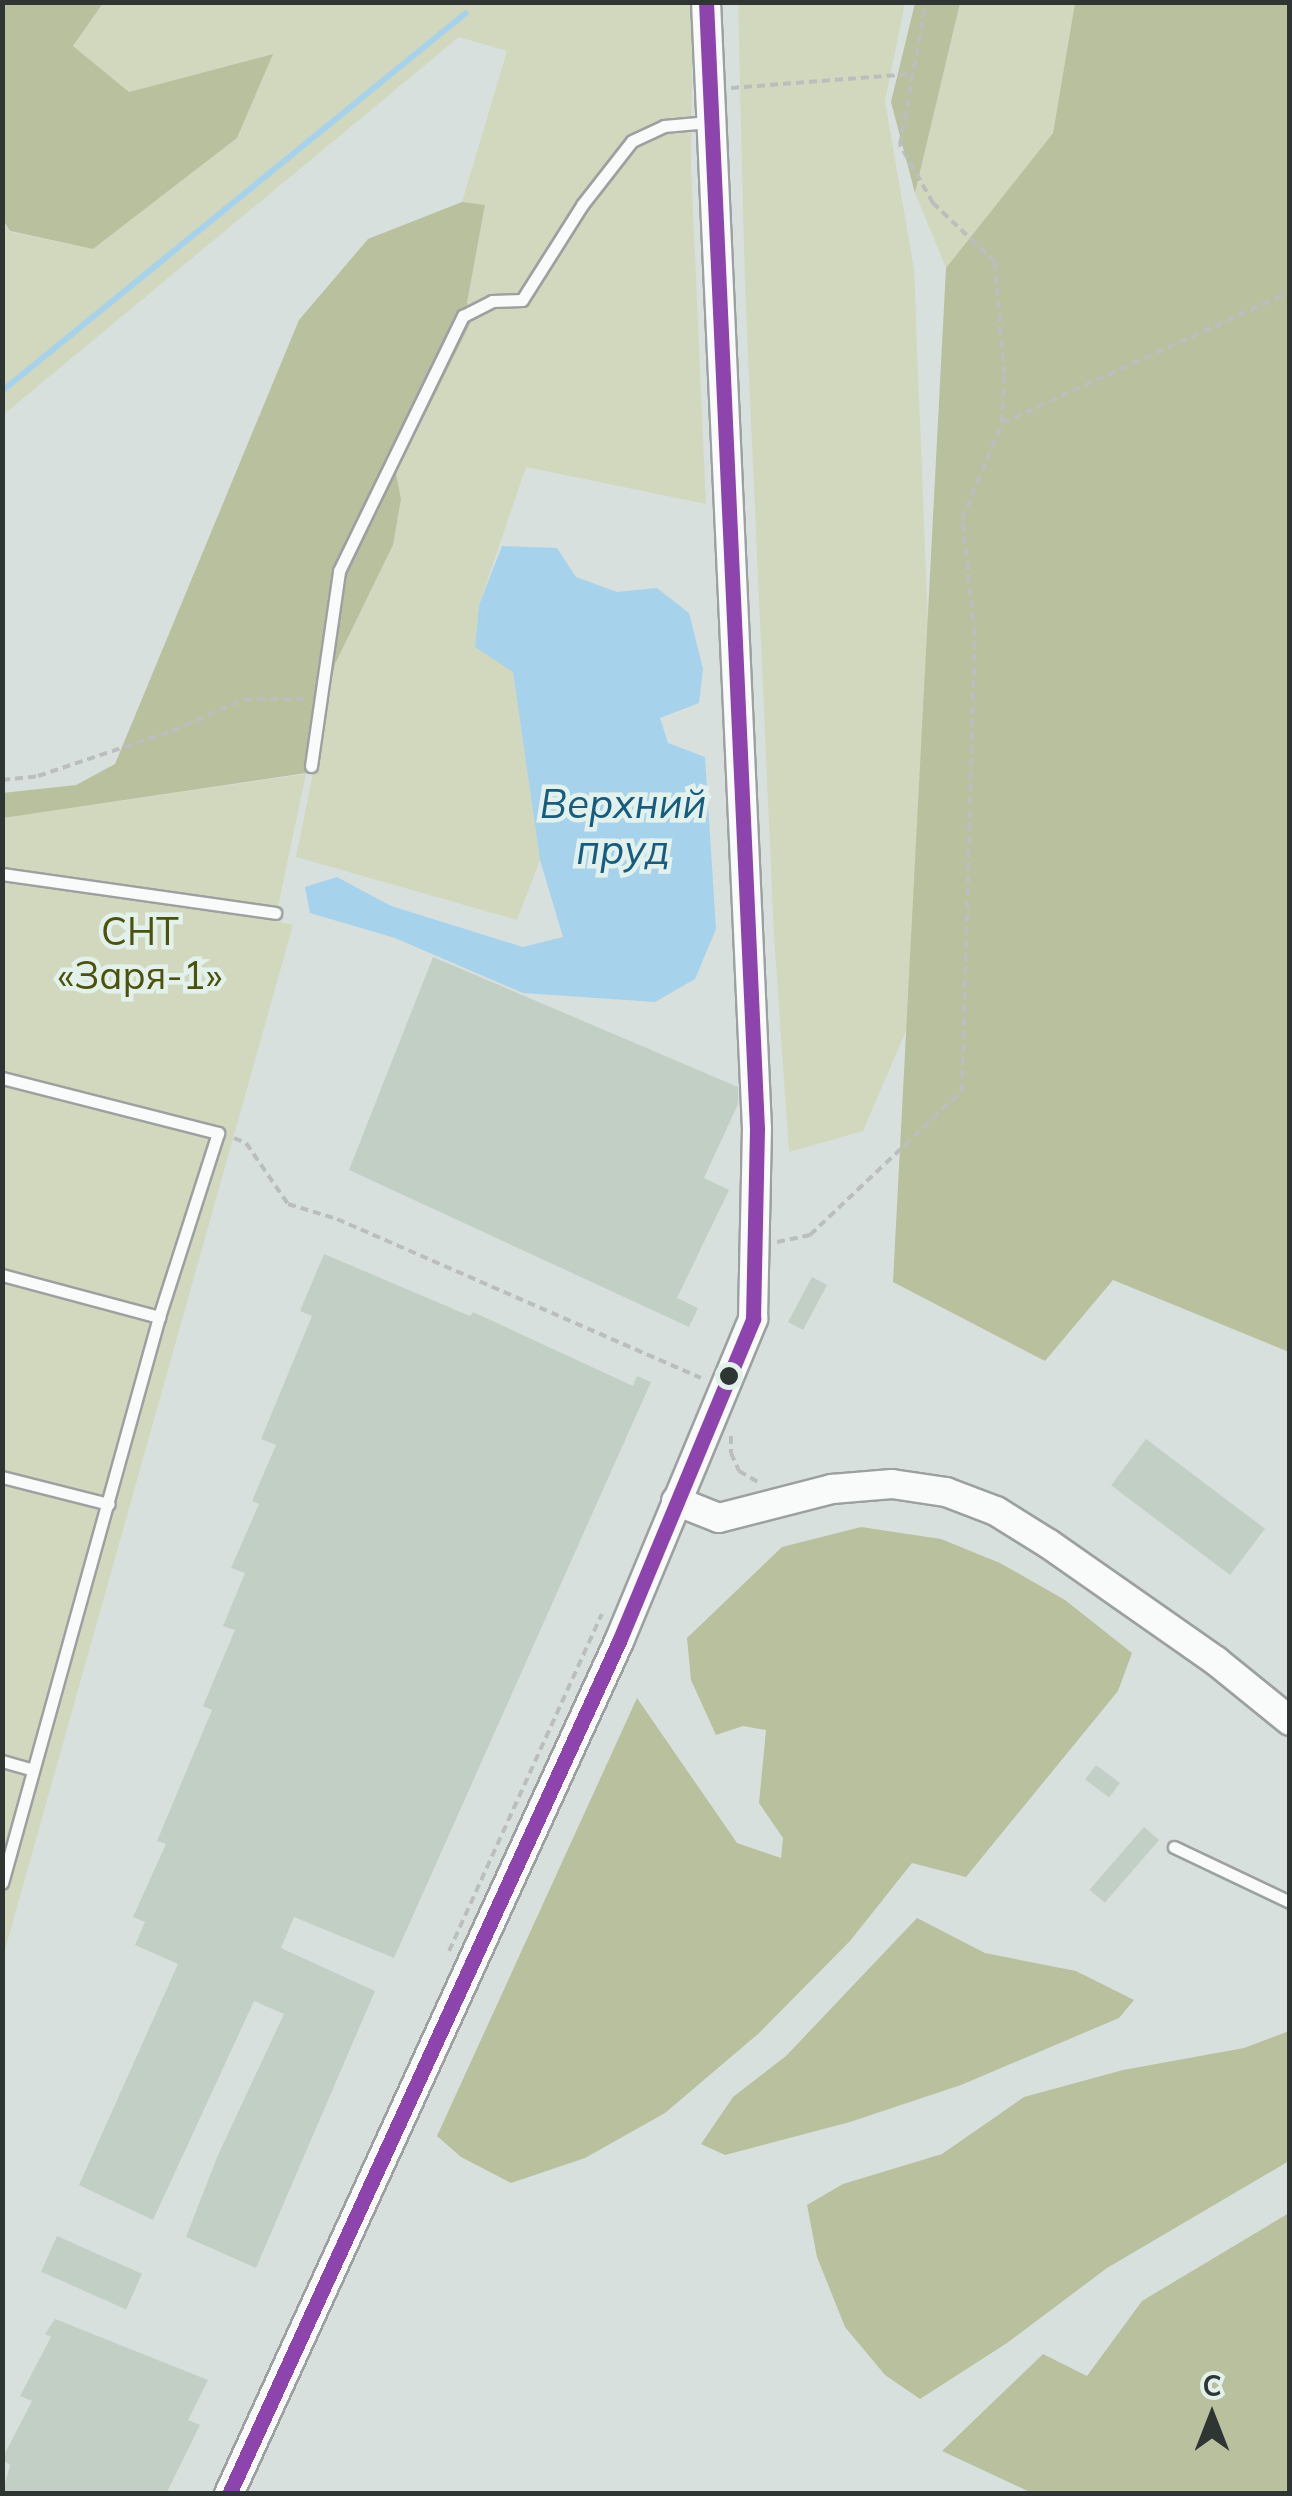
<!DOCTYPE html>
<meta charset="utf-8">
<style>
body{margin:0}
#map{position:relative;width:1292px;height:2496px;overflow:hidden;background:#d8e0de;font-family:Mulish,sans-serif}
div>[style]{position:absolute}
.green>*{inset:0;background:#d1d8be}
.forest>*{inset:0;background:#b8c09e}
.water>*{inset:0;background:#a6d2eb}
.stream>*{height:6px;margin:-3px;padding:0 3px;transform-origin:3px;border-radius:3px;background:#a6d2eb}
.building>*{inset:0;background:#c2cfc5;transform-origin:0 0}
.path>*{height:4px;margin-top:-2px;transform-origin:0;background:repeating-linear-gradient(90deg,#bbbebd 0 8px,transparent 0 13px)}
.roads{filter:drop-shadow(2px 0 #9ca1a0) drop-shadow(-2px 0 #9ca1a0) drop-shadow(0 2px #9ca1a0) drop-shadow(0 -2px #9ca1a0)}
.service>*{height:11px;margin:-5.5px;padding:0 5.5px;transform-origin:5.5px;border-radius:5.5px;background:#f9fafa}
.tertiary>*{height:28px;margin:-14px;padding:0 14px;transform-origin:14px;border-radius:14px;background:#f9fafa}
.bus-1>*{height:15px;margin:-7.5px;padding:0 7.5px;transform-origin:7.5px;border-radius:7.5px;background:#8e44ad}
.dots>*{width:28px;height:28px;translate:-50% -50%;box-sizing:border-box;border:5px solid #e2f1ec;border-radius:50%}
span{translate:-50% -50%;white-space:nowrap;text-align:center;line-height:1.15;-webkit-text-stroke:9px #e2f1ec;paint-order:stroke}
.park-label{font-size:38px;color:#4d520a}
.water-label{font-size:40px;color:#145c80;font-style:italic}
.frame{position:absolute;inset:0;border:5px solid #2f3533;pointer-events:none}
.north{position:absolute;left:1162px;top:2366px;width:100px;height:100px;-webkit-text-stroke:8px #e2f1ec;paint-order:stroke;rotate:0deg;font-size:28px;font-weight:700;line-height:40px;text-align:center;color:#2f3533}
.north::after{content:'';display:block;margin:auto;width:35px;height:45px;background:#2f3533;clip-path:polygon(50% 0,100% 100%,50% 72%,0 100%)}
</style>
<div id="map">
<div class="green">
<i style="clip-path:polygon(103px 3px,693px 3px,691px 166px,706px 504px,526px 467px,479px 605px,475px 646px,513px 671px,540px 860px,517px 920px,296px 857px,335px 664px,393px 545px,401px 499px,396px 473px,471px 322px,467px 303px,485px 206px,462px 202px,507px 51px,459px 37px,3px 415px,2px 220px,10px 232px,93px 249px,237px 138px,272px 54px,129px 92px,73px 46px)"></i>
<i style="clip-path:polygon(738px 3px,905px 3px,885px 101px,914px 269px,929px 650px,918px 1003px,863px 1131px,789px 1152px,774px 935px,745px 286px)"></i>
<i style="clip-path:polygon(960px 3px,1075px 3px,1053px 133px,946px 268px,915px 193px)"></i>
<i style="clip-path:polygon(306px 774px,275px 921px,293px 925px,3px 1957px,3px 818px)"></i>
</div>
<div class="forest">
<i style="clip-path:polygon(3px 2px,103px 3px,73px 46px,129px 92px,273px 54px,237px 138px,93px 249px,10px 231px,3px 220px)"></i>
<i style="clip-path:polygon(915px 3px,960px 3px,915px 193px,891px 102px)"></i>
<i style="clip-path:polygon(1075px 3px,1289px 3px,1289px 1352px,1113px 1280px,1045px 1361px,893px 1282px,946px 268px,1053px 133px)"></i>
<i style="clip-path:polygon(462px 202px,485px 205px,467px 303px,471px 322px,396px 473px,401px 499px,393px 545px,335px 664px,313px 772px,3px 818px,2px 793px,76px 785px,115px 764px,299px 320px,368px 239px)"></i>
<i style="clip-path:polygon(861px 1527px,941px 1539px,1000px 1563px,1065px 1600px,1132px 1653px,1118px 1691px,966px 1877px,912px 1863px,850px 1941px,758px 2034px,665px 2113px,585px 2158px,511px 2183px,461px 2157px,437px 2136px,637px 1698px,737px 1843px,781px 1858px,783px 1838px,759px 1803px,766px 1730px,743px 1726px,716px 1735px,691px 1680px,687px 1638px,782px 1547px)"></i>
<i style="clip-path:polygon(917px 1918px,985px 1953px,1076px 1971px,1134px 2000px,1119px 2018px,961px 2085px,850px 2122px,725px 2155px,701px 2144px,733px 2097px,786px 2056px)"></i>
<i style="clip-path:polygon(1289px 2031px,1289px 2161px,1107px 2268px,1007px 2343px,920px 2399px,885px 2375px,845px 2327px,817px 2257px,807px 2205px,843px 2184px,942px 2154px,1024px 2097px,1123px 2070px,1244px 2048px)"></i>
<i style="clip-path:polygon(1289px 2213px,1289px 2493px,1032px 2493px,942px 2451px,1043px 2354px,1087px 2376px,1142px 2301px)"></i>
</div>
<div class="water">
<i style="clip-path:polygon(502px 546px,557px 548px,576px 577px,617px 592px,657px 588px,689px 613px,703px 669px,699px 703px,660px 718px,668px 743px,705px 757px,716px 929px,695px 979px,655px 1002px,523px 993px,395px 938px,310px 913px,305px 887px,337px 877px,391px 906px,523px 947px,563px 937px,540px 860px,513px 672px,475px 647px,479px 605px)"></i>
</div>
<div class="stream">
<i style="left:2px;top:391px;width:598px;rotate:-39.17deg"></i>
</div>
<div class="building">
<i style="clip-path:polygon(433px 957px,738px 1087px,738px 1104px,704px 1178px,729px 1190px,677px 1298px,698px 1308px,689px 1327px,349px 1170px)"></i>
<i style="clip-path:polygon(324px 1254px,470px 1316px,473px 1312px,633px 1386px,637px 1376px,651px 1382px,394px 1958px,294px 1917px,281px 1948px,375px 1991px,256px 2268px,186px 2237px,218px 2155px,284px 2014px,254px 2001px,153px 2220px,79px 2185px,178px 1964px,135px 1945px,145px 1922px,133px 1917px,166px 1844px,157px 1841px,212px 1710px,203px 1706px,235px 1630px,223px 1626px,245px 1573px,231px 1568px,259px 1504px,252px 1501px,276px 1445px,261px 1439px,312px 1316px,300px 1311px)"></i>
<i style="left:812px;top:1277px;width:17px;height:51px;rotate:28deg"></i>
<i style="left:1146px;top:1439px;width:149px;height:58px;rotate:37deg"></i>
<i style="left:1096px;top:1765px;width:30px;height:18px;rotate:37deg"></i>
<i style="left:1144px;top:1827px;width:20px;height:83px;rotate:41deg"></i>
<i style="left:57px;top:2236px;width:93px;height:39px;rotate:24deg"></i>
<i style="clip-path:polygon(55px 2319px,208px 2380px,188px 2420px,200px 2425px,166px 2494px,2px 2494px,10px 2465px,2px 2459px,32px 2401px,20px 2396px,51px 2337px,45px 2334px)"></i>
</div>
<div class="path">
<i style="left:731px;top:88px;width:181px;rotate:-4.4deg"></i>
<i style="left:1002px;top:423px;width:316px;rotate:-24.5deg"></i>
<i style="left:2px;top:780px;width:36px;rotate:-6deg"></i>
<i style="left:38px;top:776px;width:141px;rotate:-18.6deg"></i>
<i style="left:172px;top:731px;width:79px;rotate:-24deg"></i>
<i style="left:244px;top:699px;width:62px"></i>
<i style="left:234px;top:1138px;width:13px;rotate:23deg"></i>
<i style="left:246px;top:1143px;width:74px;rotate:55.5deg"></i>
<i style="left:288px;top:1204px;width:51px;rotate:17deg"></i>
<i style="left:337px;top:1219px;width:397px;rotate:23.6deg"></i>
<i style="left:777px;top:1242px;width:34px;rotate:-12deg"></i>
<i style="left:810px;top:1235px;width:209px;rotate:-43.5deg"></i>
<i style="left:962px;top:1091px;width:457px;rotate:-88.4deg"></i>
<i style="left:975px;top:634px;width:116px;rotate:-96.4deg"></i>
<i style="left:962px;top:519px;width:104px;rotate:-67.4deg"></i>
<i style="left:1002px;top:423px;width:49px;rotate:-87.7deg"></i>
<i style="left:1004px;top:374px;width:112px;rotate:-94.6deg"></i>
<i style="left:995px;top:262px;width:86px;rotate:-136.4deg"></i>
<i style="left:933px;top:203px;width:67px;rotate:-119.6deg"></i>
<i style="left:900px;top:145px;width:145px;rotate:-79.7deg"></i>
<i style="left:731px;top:1436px;width:17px;rotate:90deg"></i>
<i style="left:731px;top:1453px;width:20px;rotate:66deg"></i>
<i style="left:739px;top:1471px;width:24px;rotate:30deg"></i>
<i style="left:449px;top:1951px;width:370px;rotate:-65.6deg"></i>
</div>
<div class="roads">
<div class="service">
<i style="left:311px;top:766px;width:197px;rotate:-81.8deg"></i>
<i style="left:339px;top:571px;width:284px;rotate:-64.1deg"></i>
<i style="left:463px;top:316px;width:33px;rotate:-27deg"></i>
<i style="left:492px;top:301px;width:30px;rotate:-2deg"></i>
<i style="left:522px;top:300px;width:112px;rotate:-57.7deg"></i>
<i style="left:582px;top:205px;width:81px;rotate:-52deg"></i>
<i style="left:632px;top:141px;width:35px;rotate:-25deg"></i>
<i style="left:664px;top:126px;width:45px;rotate:-5.1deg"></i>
<i style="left:2px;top:874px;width:276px;rotate:8.1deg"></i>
<i style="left:2px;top:1078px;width:223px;rotate:14.3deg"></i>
<i style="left:218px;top:1133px;width:193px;rotate:107.8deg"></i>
<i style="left:159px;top:1317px;width:587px;rotate:105.5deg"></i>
<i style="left:2px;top:1275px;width:163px;rotate:15deg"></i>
<i style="left:2px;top:1477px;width:110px;rotate:14.2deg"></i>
<i style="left:2px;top:1761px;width:32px;rotate:16deg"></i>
<i style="left:1174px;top:1847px;width:128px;rotate:25.4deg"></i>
</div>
<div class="tertiary">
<i style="left:676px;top:1501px;width:46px;rotate:21.6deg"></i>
<i style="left:719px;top:1518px;width:117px;rotate:-14.4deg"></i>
<i style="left:832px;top:1489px;width:60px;rotate:-4.8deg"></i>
<i style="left:892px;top:1484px;width:55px;rotate:8.4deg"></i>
<i style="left:946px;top:1492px;width:53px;rotate:20.8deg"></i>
<i style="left:996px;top:1511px;width:62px;rotate:31.9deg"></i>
<i style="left:1049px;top:1544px;width:204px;rotate:35deg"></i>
<i style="left:1216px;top:1661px;width:95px;rotate:39deg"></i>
<i style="left:229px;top:2494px;width:940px;rotate:-65.42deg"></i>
<i style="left:620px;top:1639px;width:347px;rotate:-67.4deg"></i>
<i style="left:753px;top:1319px;width:190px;rotate:-88.8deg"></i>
<i style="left:757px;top:1129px;width:1128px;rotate:-92.59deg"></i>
</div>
</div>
<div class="bus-1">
<i style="left:229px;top:2494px;width:940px;rotate:-65.42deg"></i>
<i style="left:620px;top:1639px;width:347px;rotate:-67.4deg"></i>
<i style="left:753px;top:1319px;width:190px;rotate:-88.8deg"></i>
<i style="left:757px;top:1129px;width:1128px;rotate:-92.59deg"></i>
</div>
<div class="dots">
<i style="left:729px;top:1376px;background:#2f3533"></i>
</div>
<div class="park-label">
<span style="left:140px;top:954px">СНТ<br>«Заря-1»</span>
</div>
<div class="water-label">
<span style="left:623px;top:826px">Верхний<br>пруд</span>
</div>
<div class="frame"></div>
<div class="north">С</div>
</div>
